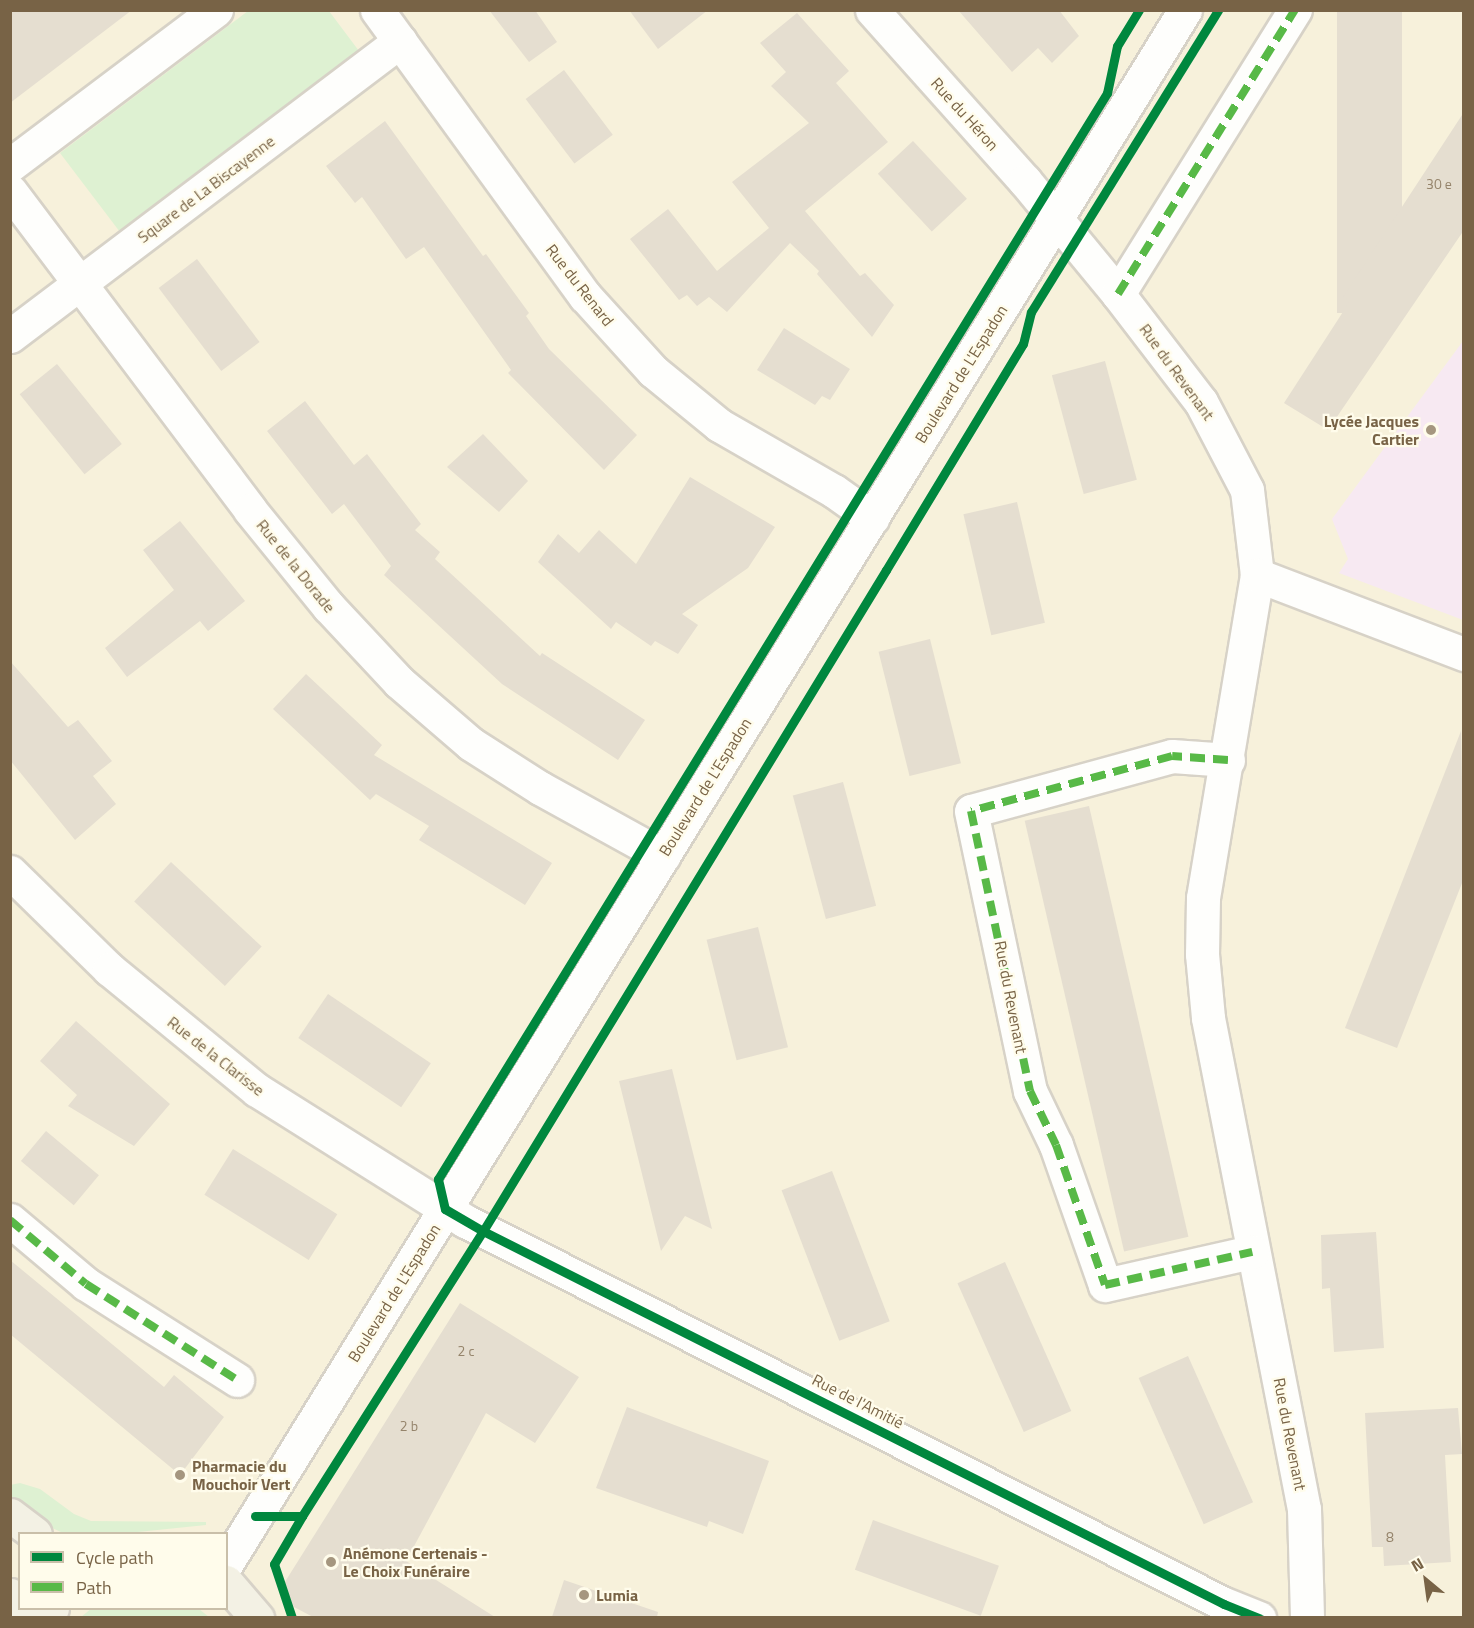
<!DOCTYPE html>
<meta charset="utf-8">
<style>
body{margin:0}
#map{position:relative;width:1474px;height:1628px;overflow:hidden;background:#f8f5e9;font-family:"Titillium Web",sans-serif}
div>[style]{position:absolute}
.residential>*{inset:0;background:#f7f1db}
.education>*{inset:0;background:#f7e9f2}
.green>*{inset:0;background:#def1d2}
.building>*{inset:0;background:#e5ded0;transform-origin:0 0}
.roads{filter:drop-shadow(2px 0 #d7d2c7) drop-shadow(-2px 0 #d7d2c7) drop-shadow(0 2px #d7d2c7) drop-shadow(0 -2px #d7d2c7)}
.street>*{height:33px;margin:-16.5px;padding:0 16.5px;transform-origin:16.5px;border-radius:16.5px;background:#fefefc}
.secondary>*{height:33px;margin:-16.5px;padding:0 16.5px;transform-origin:16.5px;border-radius:16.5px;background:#fefefc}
.primary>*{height:33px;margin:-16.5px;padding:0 16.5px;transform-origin:16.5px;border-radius:16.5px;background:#f3f1e4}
.quiet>*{height:8px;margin-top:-4px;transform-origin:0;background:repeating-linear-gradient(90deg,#58b947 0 15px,transparent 0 23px)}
.cycleway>*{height:9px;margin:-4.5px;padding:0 4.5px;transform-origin:4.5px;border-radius:4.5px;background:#00873e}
.dots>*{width:16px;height:16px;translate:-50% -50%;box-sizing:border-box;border:3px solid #fffceb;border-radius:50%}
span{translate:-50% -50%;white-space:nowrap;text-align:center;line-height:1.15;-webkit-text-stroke:4.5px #fffceb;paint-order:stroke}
.number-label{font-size:14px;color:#95846b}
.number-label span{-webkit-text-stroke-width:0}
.street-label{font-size:16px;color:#786346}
.poi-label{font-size:16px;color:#786346;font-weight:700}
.right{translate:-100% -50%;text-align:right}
.left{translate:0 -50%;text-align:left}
.frame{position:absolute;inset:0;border:12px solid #786346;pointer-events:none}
.legend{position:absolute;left:18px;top:1532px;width:210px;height:78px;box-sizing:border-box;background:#fffceb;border:2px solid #c9bfa9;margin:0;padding:8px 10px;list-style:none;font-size:18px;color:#786346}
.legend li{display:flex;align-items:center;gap:12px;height:30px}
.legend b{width:30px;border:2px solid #c9bfa9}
.north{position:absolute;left:1396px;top:1550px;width:60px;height:60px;-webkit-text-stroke:4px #fffceb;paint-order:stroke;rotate:331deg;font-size:16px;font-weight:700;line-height:24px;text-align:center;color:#786346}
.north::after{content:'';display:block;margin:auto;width:21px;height:27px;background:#786346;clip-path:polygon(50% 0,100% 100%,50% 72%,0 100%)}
</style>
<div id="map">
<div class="residential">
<i style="clip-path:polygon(evenodd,11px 11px,1463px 11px,1463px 1617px,11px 1618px,11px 11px,20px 1534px,226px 1534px,226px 1608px,20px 1608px,20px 1534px)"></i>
</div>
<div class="education">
<i style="clip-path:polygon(1463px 341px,1463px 620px,1339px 573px,1348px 559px,1332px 519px)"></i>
</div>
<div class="green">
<i style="clip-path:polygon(248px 11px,329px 11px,362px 55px,123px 236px,60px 153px)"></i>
<i style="clip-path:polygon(20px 1483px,40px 1489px,74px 1514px,91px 1521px,206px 1522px,206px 1525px,128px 1533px,61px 1532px,41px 1523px,11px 1499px,10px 1485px)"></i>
<i style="clip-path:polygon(92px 1608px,199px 1609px,209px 1617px,81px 1617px)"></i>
</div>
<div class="building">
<i style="clip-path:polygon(10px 10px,132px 10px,10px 103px)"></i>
<i style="clip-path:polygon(489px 10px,535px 10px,557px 42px,529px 62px)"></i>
<i style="clip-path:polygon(629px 10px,708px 10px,658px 49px)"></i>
<i style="clip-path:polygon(958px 10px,1059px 10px,1079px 36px,1052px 63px,1038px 48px,1012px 72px)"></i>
<i style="left:1337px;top:10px;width:65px;height:303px"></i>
<i style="clip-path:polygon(797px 13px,849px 71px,836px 83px,888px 142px,805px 211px,860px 276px,865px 273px,894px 305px,872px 337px,817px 274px,819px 271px,790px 243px,727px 312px,709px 297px,697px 306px,687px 295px,679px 300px,630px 239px,668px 209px,717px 271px,769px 228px,732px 182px,809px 123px,771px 86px,786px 72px,760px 43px)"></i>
<i style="left:564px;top:70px;width:81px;height:48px;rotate:53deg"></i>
<i style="clip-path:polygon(1464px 112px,1464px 230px,1328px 430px,1284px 403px,1350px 301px,1343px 297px)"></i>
<i style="clip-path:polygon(385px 121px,483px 256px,486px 254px,529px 313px,526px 316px,549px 349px,637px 435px,604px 470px,508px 373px,511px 370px,424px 247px,406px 259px,362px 197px,355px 203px,326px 166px)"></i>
<i style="left:913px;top:141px;width:79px;height:48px;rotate:47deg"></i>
<i style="left:197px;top:259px;width:104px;height:48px;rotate:53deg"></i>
<i style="clip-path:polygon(784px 328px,850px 369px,830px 400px,822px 396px,815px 405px,757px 370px)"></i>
<i style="left:1105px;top:361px;width:123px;height:55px;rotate:75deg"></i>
<i style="left:57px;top:364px;width:103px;height:48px;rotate:51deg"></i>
<i style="clip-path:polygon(305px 401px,354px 465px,367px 454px,421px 524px,415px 530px,440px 552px,435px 559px,540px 656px,542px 653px,645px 720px,618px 760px,502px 684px,384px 575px,391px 566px,344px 504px,332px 514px,267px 431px)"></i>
<i style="clip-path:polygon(483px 434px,528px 481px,499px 512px,447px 467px)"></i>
<i style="clip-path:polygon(690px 477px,775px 527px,748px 568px,682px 614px,698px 625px,678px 654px,655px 641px,651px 646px,616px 622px,611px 629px,538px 562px,558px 534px,579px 553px,599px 530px,636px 564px)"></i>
<i style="left:1017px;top:502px;width:124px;height:55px;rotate:77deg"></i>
<i style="clip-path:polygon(180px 521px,245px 601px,208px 631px,200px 621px,127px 677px,105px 648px,174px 590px,143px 550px)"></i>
<i style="left:930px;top:639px;width:128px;height:53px;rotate:76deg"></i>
<i style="clip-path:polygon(10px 661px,68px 727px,78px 720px,112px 761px,93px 776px,116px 804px,75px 840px,10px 760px)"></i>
<i style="clip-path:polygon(306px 674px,382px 745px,374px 755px,552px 863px,525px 905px,419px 840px,429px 826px,376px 794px,370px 800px,273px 709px)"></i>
<i style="clip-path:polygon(1461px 731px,1464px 878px,1397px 1048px,1345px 1028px)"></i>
<i style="left:843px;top:782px;width:128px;height:52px;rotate:75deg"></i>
<i style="left:1089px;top:806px;width:442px;height:66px;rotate:77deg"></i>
<i style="left:171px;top:862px;width:124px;height:54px;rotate:43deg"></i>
<i style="left:758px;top:927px;width:124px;height:53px;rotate:76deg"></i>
<i style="left:328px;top:994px;width:124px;height:53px;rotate:34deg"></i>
<i style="clip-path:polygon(76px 1021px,170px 1104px,134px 1146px,68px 1106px,77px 1095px,40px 1061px)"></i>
<i style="clip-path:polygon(672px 1069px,712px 1229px,685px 1216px,661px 1251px,619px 1081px)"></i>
<i style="left:46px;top:1131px;width:69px;height:39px;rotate:40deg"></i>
<i style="left:233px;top:1149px;width:123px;height:54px;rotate:32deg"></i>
<i style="left:832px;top:1171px;width:161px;height:54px;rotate:69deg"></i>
<i style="clip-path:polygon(1376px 1232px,1384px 1348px,1334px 1352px,1330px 1288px,1322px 1289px,1321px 1235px)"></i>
<i style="clip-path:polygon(10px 1260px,164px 1387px,174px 1375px,224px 1417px,180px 1475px,10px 1334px)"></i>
<i style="left:1005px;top:1262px;width:163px;height:52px;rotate:66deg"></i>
<i style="clip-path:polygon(460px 1303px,579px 1377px,535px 1443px,486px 1413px,406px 1561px,495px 1617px,313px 1617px,294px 1607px,283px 1585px)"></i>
<i style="left:1188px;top:1356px;width:160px;height:54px;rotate:66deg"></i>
<i style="clip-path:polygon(627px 1407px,769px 1461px,743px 1534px,709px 1521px,707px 1527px,596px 1488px)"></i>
<i style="clip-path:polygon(1458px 1408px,1462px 1454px,1445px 1455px,1451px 1562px,1384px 1566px,1383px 1547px,1372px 1547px,1365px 1413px)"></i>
<i style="left:873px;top:1520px;width:134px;height:53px;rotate:20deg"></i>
<i style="clip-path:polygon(564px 1580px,658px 1612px,657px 1617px,552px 1617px)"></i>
</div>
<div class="roads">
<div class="street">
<i style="left:377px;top:10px;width:354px;rotate:54deg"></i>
<i style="left:585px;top:296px;width:101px;rotate:47.8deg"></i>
<i style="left:653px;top:371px;width:85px;rotate:39.3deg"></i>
<i style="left:719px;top:425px;width:133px;rotate:29.9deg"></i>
<i style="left:834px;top:491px;width:47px;rotate:35.4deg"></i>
<i style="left:872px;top:10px;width:229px;rotate:48.2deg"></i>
<i style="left:1025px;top:181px;width:146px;rotate:50.5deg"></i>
<i style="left:1118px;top:294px;width:136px;rotate:52.5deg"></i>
<i style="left:1201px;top:402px;width:99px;rotate:62.4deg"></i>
<i style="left:1247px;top:490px;width:86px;rotate:83.3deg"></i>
<i style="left:1257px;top:575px;width:327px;rotate:99.5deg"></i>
<i style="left:1203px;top:898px;width:56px;rotate:91deg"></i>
<i style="left:1202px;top:954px;width:64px;rotate:84.6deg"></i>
<i style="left:1208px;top:1018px;width:500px;rotate:78.94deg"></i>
<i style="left:1304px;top:1509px;width:109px;rotate:88.4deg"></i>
<i style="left:10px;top:165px;width:258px;rotate:-37deg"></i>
<i style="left:10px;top:191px;width:399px;rotate:53deg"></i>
<i style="left:250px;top:510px;width:124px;rotate:50.9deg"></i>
<i style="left:328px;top:606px;width:104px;rotate:46.9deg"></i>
<i style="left:399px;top:682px;width:95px;rotate:40.7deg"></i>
<i style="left:471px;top:744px;width:82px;rotate:32.5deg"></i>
<i style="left:540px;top:788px;width:141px;rotate:28.9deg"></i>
<i style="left:1118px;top:294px;width:335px;rotate:-58.1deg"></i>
<i style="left:10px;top:336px;width:489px;rotate:-37.1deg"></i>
<i style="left:1257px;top:575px;width:222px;rotate:20.9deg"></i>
<i style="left:1228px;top:760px;width:56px;rotate:-175.9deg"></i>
<i style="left:1172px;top:756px;width:208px;rotate:164.7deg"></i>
<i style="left:971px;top:811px;width:286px;rotate:78.1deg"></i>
<i style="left:1030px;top:1091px;width:60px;rotate:64.3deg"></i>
<i style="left:1056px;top:1145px;width:148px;rotate:70.7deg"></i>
<i style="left:1105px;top:1285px;width:151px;rotate:-12.7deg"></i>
<i style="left:10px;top:872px;width:139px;rotate:44.4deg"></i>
<i style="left:109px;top:969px;width:191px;rotate:39.3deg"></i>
<i style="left:257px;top:1090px;width:246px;rotate:32.2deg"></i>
<i style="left:465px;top:1221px;width:850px;rotate:26.78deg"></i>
<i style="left:1224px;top:1604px;width:38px;rotate:22deg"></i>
<i style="left:10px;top:1220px;width:99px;rotate:40.1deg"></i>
<i style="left:86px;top:1284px;width:179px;rotate:32.4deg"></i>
</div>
<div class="secondary">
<i style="left:226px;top:1564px;width:1826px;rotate:-58.32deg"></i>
</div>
<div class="primary">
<i style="left:10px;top:1515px;width:31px;rotate:37deg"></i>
<i style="left:226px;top:1582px;width:48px;rotate:49.3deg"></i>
<i style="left:10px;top:1595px;width:16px;rotate:50deg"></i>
<i style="left:47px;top:1618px;width:11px;rotate:-63deg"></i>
</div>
</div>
<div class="quiet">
<i style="left:1118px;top:294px;width:335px;rotate:-58.1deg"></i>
<i style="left:1228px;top:760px;width:56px;rotate:-175.9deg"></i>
<i style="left:1172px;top:756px;width:208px;rotate:164.7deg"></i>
<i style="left:971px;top:811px;width:286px;rotate:78.1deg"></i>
<i style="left:1030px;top:1091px;width:60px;rotate:64.3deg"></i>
<i style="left:1056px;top:1145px;width:148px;rotate:70.7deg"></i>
<i style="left:1105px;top:1285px;width:151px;rotate:-12.7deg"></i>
<i style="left:10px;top:1220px;width:99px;rotate:40.1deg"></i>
<i style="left:86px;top:1284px;width:179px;rotate:32.4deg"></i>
</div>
<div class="cycleway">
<i style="left:1139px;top:10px;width:42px;rotate:121.4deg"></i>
<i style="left:1117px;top:46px;width:48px;rotate:102deg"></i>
<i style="left:1107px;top:93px;width:1276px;rotate:121.63deg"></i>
<i style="left:438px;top:1179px;width:31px;rotate:77deg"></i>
<i style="left:445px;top:1209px;width:44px;rotate:30.1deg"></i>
<i style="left:483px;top:1231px;width:830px;rotate:26.72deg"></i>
<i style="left:1224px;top:1604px;width:38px;rotate:22deg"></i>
<i style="left:255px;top:1516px;width:47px"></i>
<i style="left:302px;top:1516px;width:338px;rotate:-57.6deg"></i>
<i style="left:483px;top:1231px;width:774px;rotate:-58.63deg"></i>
<i style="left:886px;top:570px;width:264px;rotate:-58.8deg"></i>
<i style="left:1023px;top:344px;width:33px;rotate:-76deg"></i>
<i style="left:1031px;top:312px;width:355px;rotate:-58.2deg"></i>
<i style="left:292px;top:1618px;width:57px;rotate:-108.4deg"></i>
<i style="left:274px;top:1564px;width:56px;rotate:-59.7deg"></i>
</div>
<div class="dots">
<i style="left:1431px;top:430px;background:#a5967f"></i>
<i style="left:180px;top:1475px;background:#a5967f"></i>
<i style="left:331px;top:1562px;background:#a5967f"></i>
<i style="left:584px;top:1595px;background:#a5967f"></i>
</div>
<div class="number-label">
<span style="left:1439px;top:184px">30 e</span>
<span style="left:466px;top:1351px">2 c</span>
<span style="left:409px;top:1426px">2 b</span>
<span style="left:1390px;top:1537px">8</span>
</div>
<div class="street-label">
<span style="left:965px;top:114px;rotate:48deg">Rue du Héron</span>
<span style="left:206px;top:189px;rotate:-37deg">Square de La Biscayenne</span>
<span style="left:580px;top:285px;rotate:52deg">Rue du Renard</span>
<span style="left:1177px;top:372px;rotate:54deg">Rue du Revenant</span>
<span style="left:961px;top:374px;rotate:-58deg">Boulevard de L'Espadon</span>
<span style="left:296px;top:566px;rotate:51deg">Rue de la Dorade</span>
<span style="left:705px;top:787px;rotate:-58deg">Boulevard de L'Espadon</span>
<span style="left:1011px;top:997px;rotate:79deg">Rue du Revenant</span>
<span style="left:216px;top:1056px;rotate:38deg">Rue de la Clarisse</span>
<span style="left:394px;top:1293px;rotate:-58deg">Boulevard de L'Espadon</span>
<span style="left:858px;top:1401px;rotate:27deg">Rue de l'Amitié</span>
<span style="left:1290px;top:1434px;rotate:79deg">Rue du Revenant</span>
</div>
<div class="poi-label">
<span class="right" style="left:1419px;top:430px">Lycée Jacques<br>Cartier</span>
<span class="left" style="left:192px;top:1475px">Pharmacie du<br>Mouchoir Vert</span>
<span class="left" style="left:343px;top:1562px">Anémone Certenais -<br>Le Choix Funéraire</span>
<span class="left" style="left:596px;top:1595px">Lumia</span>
</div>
<div class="frame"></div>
<ul class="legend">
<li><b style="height:8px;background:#00873e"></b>Cycle path</li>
<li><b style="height:8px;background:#58b947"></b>Path</li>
</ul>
<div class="north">N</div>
</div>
